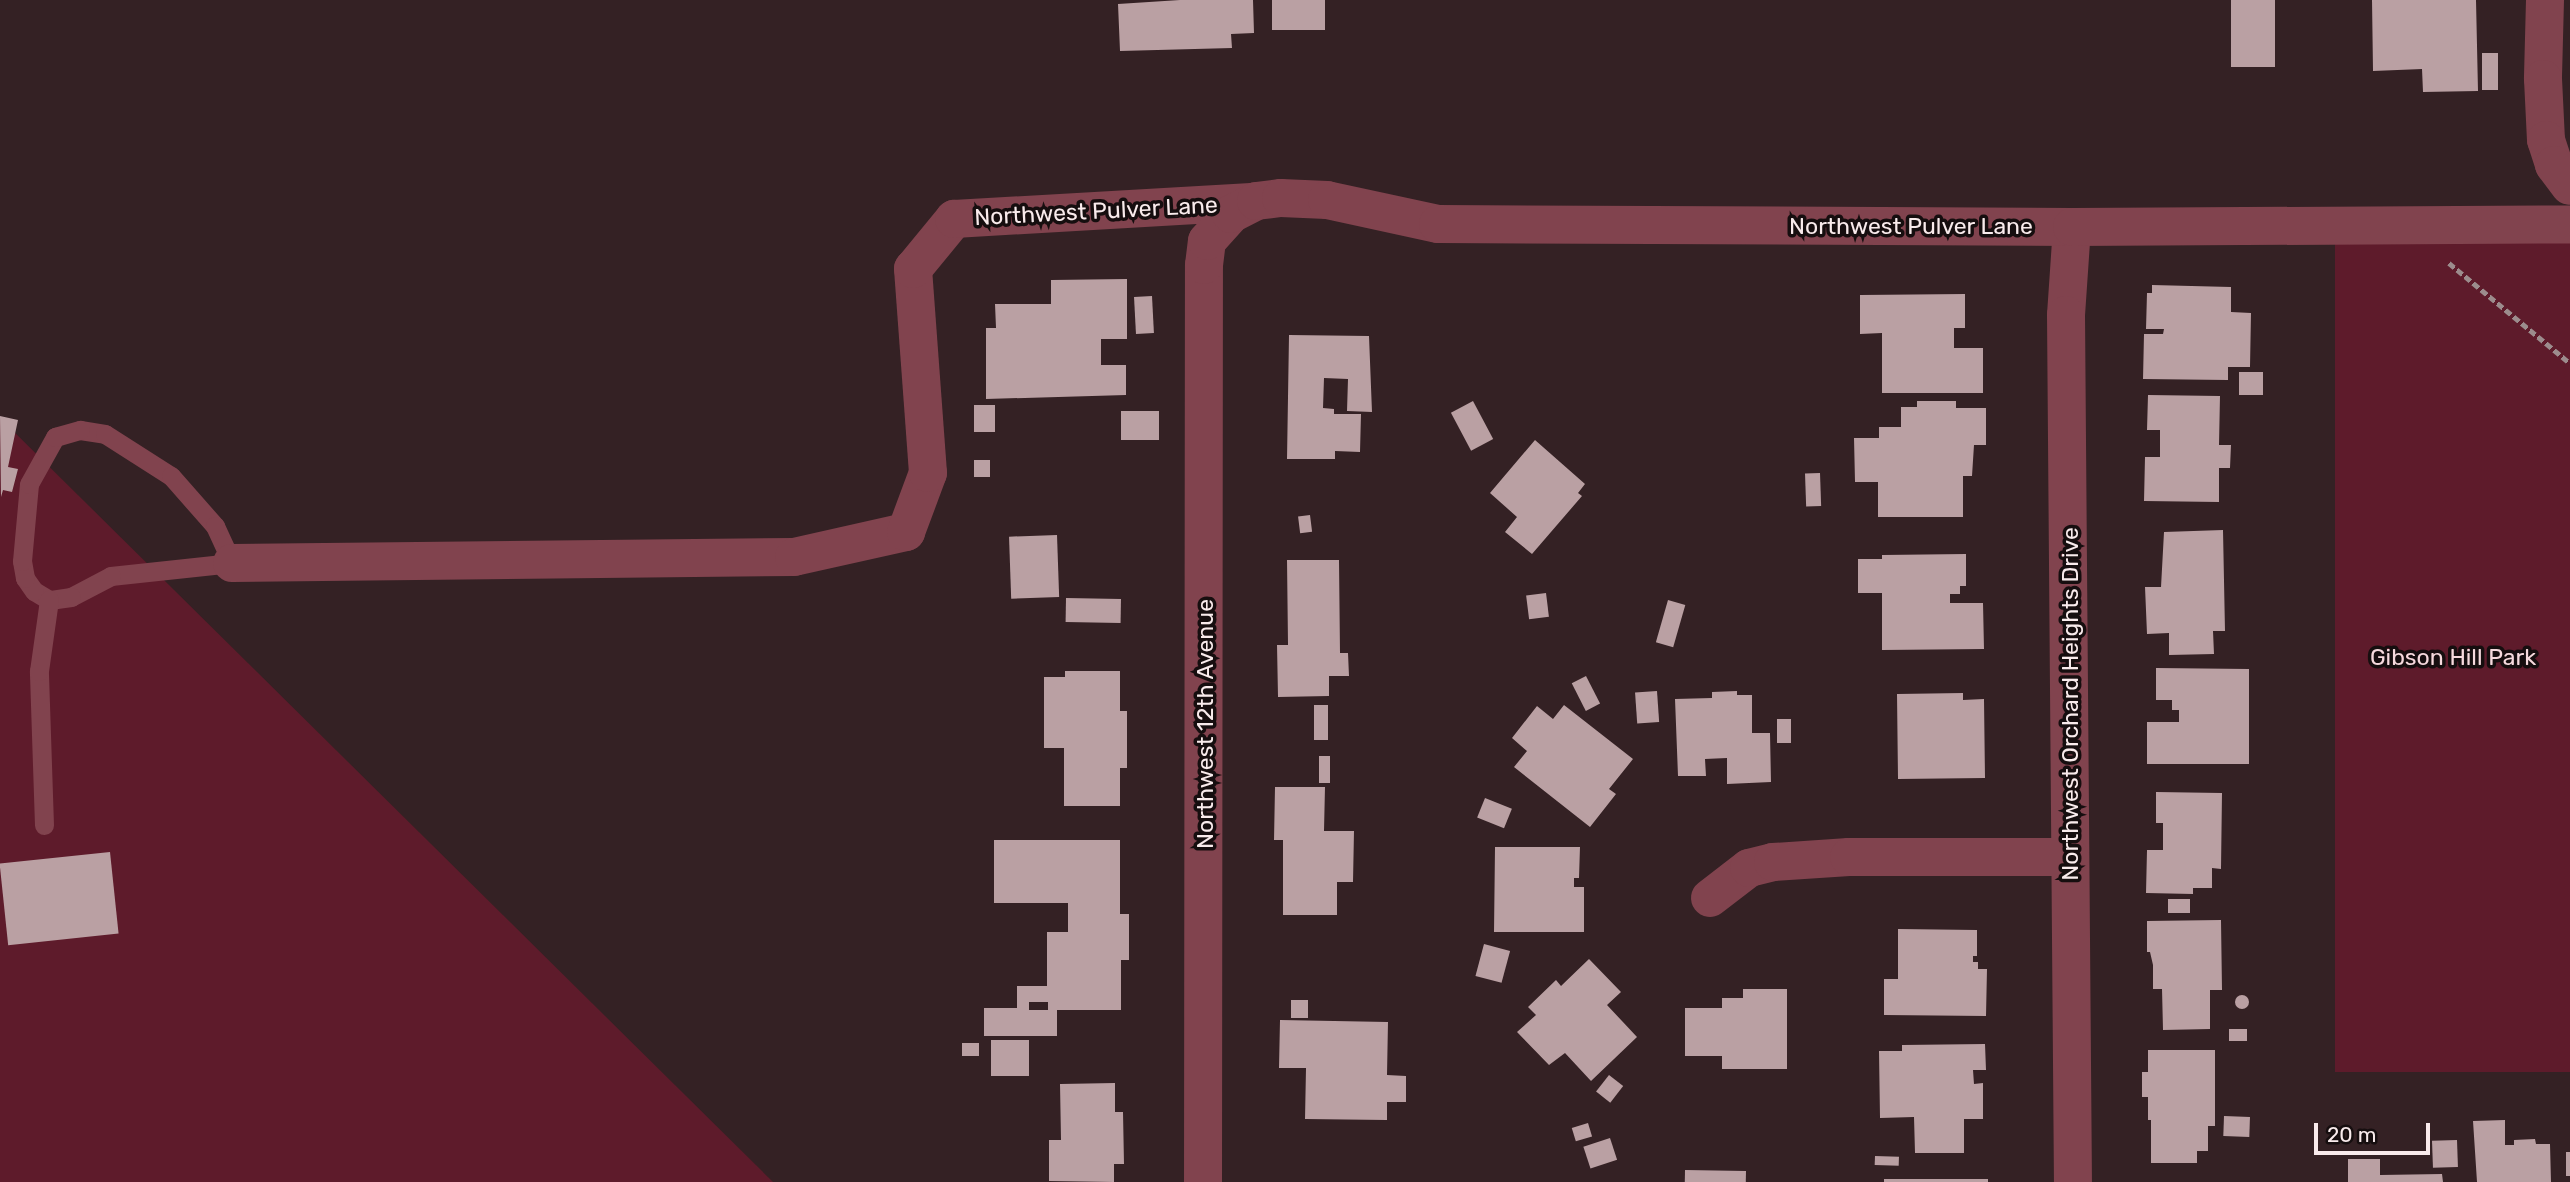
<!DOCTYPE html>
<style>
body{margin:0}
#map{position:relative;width:2570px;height:1182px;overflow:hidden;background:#342124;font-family:Rubik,sans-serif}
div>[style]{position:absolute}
.green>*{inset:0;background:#5e1b2b;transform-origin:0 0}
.building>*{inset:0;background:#baa0a3;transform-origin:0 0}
.round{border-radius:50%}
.path>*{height:4.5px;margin-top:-2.25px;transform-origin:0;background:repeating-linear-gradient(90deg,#9c8c8d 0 7px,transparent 0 10.5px)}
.lane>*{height:19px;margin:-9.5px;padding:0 9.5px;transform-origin:9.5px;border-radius:9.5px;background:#81434e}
.street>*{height:38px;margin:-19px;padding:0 19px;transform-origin:19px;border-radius:19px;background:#81434e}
span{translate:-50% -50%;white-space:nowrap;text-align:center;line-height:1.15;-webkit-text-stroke:7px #160e0f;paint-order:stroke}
.street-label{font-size:23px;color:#f9ebec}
.park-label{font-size:23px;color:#f6d9dd}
.scale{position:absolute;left:2314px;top:1123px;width:116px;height:32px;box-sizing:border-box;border:4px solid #f9ebec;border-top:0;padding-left:9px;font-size:21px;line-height:24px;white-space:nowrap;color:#f9ebec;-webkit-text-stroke:5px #160e0f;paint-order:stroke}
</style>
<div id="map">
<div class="green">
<i style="left:2335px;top:241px;width:235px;height:831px"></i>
<i style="clip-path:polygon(0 418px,773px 1182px,0 1182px)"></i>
</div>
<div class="building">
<i style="clip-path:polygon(1180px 0,1253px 0,1254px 33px,1231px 34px,1232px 48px,1120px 51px,1118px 4px)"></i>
<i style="left:1272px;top:0;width:53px;height:30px"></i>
<i style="left:2231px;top:0;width:44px;height:67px"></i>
<i style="clip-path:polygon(2372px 0,2476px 0,2478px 91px,2423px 92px,2422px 69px,2373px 71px)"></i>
<i style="left:2482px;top:53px;width:16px;height:37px"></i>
<i style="clip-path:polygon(1127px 279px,1127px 339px,1101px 339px,1101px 365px,1126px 365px,1126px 395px,986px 399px,986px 328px,996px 328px,995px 304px,1051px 304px,1051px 280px)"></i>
<i style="clip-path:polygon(2152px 285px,2231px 287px,2231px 312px,2251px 313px,2250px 367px,2228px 367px,2228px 380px,2143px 379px,2144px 334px,2163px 334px,2164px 329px,2146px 329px,2147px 293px,2152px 293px)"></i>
<i style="clip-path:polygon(1965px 294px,1965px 328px,1954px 328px,1954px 348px,1983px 348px,1983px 393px,1882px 393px,1882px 333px,1860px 334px,1860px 295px)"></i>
<i style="left:1152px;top:296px;width:37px;height:18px;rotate:87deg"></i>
<i style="clip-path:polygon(1289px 335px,1369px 336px,1372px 412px,1347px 411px,1348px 379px,1324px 378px,1323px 408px,1334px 409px,1334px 414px,1361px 414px,1360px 452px,1335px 451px,1335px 459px,1287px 459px)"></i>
<i style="left:2239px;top:372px;width:24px;height:23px"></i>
<i style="clip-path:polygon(2148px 395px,2220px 396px,2219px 445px,2231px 445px,2230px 468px,2219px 468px,2219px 502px,2144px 501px,2145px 457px,2160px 457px,2160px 430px,2147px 430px)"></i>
<i style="left:1473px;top:401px;width:43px;height:25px;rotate:62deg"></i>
<i style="clip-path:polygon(1917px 401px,1956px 401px,1956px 408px,1986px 408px,1986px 445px,1974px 445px,1972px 476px,1963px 476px,1963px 517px,1878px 517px,1878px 482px,1855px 482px,1854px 438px,1879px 438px,1879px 427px,1901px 427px,1901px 407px,1917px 407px)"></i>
<i style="left:974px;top:405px;width:21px;height:27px"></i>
<i style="left:1121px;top:411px;width:38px;height:29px"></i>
<i style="clip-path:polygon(0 416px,18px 420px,8px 467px,18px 469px,12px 492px,3px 490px,1px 497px)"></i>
<i style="clip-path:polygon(1535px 440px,1585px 484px,1578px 493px,1582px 496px,1532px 554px,1505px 532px,1517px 517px,1490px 493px)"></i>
<i style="left:974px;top:460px;width:16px;height:17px"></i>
<i style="left:1820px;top:473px;width:33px;height:15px;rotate:88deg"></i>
<i style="left:1310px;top:515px;width:17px;height:12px;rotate:83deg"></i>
<i style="clip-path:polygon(2223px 530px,2225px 631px,2213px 631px,2214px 654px,2169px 655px,2169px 633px,2147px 634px,2145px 587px,2161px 587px,2164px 532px)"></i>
<i style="left:1057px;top:535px;width:62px;height:48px;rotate:88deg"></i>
<i style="clip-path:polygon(1966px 554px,1966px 586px,1960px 586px,1960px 594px,1950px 594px,1950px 603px,1983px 603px,1984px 649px,1882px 650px,1882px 593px,1858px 593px,1858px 559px,1882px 559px,1882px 555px)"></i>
<i style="clip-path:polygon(1287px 560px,1339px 560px,1340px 653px,1348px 653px,1349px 676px,1329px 676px,1329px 696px,1278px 697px,1277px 645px,1288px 645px)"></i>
<i style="left:1546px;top:593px;width:24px;height:20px;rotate:83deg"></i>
<i style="left:1066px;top:598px;width:55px;height:24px;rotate:1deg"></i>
<i style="left:1668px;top:600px;width:18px;height:44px;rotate:16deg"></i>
<i style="clip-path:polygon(2156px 668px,2249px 669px,2249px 764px,2147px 764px,2147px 722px,2179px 722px,2179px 710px,2172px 710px,2172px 700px,2156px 700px)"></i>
<i style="clip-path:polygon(1065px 671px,1120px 671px,1120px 711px,1127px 711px,1127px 768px,1120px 768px,1120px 806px,1064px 806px,1064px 748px,1044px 748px,1044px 677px,1065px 677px)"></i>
<i style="left:1586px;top:676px;width:31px;height:16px;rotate:63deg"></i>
<i style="left:1657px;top:691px;width:31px;height:22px;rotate:86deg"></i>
<i style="clip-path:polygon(1737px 691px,1737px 695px,1752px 695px,1752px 733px,1770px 733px,1771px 782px,1727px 784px,1727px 758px,1705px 759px,1706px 776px,1678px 776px,1675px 699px,1712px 698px,1712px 692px)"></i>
<i style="clip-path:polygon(1963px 693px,1963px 700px,1984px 699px,1985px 778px,1898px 779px,1897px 694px)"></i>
<i style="left:1314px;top:705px;width:14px;height:35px"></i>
<i style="clip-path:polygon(1564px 705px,1633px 759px,1609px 789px,1616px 794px,1590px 827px,1514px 767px,1527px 751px,1512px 738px,1537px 706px,1553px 719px)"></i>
<i style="left:1777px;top:719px;width:14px;height:24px"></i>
<i style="left:1319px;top:756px;width:11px;height:27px"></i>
<i style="clip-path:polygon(1275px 787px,1325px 787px,1324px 831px,1354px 831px,1353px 882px,1337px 882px,1337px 915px,1283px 915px,1283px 840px,1274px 840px)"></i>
<i style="clip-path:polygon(2156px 792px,2222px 793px,2221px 869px,2212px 868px,2212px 888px,2193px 888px,2193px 894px,2146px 893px,2147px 850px,2163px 850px,2163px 823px,2156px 823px)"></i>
<i style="left:1485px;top:798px;width:29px;height:21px;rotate:22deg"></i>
<i style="clip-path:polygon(evenodd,994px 840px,1120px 840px,1120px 914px,1129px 914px,1129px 960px,1121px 960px,1121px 1010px,1057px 1010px,1057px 1036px,984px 1036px,984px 1008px,1017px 1008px,1017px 986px,1047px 986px,1047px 932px,1068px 932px,1068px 903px,994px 903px,994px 840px,1029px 1002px,1048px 1002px,1048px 1010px,1029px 1010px,1029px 1002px)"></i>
<i style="clip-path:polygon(1495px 847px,1580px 847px,1579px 878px,1574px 878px,1574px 887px,1584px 887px,1584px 932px,1494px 932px)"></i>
<i style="left:110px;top:852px;width:82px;height:111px;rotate:84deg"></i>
<i style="left:2168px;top:899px;width:22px;height:14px"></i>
<i style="clip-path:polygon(2221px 920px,2222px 990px,2210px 990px,2210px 1029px,2163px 1030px,2162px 989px,2153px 989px,2153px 965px,2150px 952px,2147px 952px,2147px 921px)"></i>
<i style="clip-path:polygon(1898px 929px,1977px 930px,1977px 956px,1973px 956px,1973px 962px,1978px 962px,1978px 969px,1987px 969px,1986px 1016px,1884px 1015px,1884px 979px,1898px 979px)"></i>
<i style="left:1484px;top:944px;width:27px;height:33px;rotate:15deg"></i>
<i style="clip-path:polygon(1589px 959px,1621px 992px,1607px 1005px,1637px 1037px,1591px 1081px,1565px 1053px,1549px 1065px,1517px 1032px,1536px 1015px,1528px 1007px,1556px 980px,1561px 986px)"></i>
<i style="clip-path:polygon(1743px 989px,1787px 989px,1787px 1069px,1722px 1069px,1722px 1056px,1685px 1056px,1685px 1008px,1722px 1008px,1722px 998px,1743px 998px)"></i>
<i class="round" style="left:2235px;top:995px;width:14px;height:14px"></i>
<i style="left:1291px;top:1000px;width:17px;height:18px"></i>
<i style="clip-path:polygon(1280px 1020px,1388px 1022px,1387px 1075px,1406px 1076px,1406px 1102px,1387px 1102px,1387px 1120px,1305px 1119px,1306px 1068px,1279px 1068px)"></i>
<i style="left:2247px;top:1029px;width:12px;height:18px;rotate:90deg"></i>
<i style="left:991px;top:1040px;width:38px;height:36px"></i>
<i style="left:962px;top:1043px;width:17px;height:13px"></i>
<i style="clip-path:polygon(1985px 1044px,1986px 1070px,1973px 1070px,1974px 1084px,1983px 1083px,1983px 1119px,1964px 1119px,1964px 1153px,1915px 1153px,1914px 1117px,1880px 1118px,1879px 1051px,1902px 1051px,1902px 1045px)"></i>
<i style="clip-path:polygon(2148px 1050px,2215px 1050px,2215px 1126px,2208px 1126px,2208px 1151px,2197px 1151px,2197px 1163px,2151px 1163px,2151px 1120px,2148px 1120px,2148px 1097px,2142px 1097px,2142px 1072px,2148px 1072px)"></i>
<i style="left:1609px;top:1075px;width:18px;height:21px;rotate:38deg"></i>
<i style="clip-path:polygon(1115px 1083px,1115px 1112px,1123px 1112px,1124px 1164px,1114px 1164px,1114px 1182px,1049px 1181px,1049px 1140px,1061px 1140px,1060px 1084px)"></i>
<i style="left:2224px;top:1116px;width:26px;height:20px;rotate:2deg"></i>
<i style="clip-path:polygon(2505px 1120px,2505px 1145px,2514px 1145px,2514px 1140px,2535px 1139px,2536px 1144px,2550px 1144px,2551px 1182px,2477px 1182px,2473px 1121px)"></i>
<i style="left:1588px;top:1123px;width:14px;height:17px;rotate:73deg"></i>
<i style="left:1610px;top:1138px;width:23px;height:28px;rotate:72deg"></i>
<i style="left:2457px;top:1140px;width:27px;height:25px;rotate:88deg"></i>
<i style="left:2566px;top:1152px;width:4px;height:24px"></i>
<i style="left:1875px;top:1156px;width:24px;height:9px;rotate:2deg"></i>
<i style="clip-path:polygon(2348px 1159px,2380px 1159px,2380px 1175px,2442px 1174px,2443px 1182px,2348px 1182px)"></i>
<i style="left:1685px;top:1170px;width:61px;height:12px;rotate:1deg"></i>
<i style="left:1884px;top:1179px;width:104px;height:3px"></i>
</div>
<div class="path">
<i style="left:2449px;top:263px;width:157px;rotate:39.6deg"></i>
</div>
<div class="lane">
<i style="left:80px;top:430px;width:25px;rotate:9deg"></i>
<i style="left:105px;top:434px;width:78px;rotate:32.5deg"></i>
<i style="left:171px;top:476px;width:67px;rotate:48.7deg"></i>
<i style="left:215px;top:526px;width:41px;rotate:65.3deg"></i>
<i style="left:232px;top:563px;width:122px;rotate:173.9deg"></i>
<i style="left:111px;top:576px;width:45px;rotate:152.3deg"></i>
<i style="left:71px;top:597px;width:22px;rotate:172deg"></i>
<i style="left:49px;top:600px;width:17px;rotate:-149deg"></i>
<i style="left:34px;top:591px;width:16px;rotate:-125deg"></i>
<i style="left:25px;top:578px;width:17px;rotate:-100deg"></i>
<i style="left:22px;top:561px;width:77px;rotate:-84.8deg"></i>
<i style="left:29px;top:484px;width:54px;rotate:-61deg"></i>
<i style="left:55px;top:437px;width:26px;rotate:-16deg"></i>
<i style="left:44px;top:825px;width:154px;rotate:-91.9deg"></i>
<i style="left:39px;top:671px;width:72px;rotate:-82deg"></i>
</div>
<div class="street">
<i style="left:2545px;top:0;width:79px;rotate:91.5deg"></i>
<i style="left:2543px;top:79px;width:61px;rotate:87.2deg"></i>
<i style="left:2546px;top:140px;width:26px;rotate:72deg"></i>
<i style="left:2554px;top:165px;width:26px;rotate:53deg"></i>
<i style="left:2072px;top:227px;width:88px;rotate:93.9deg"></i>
<i style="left:2066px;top:315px;width:867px;rotate:89.54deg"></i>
<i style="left:232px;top:563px;width:562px;rotate:-0.61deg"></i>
<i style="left:794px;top:557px;width:115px;rotate:-12.6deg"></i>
<i style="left:906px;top:532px;width:63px;rotate:-69.6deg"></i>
<i style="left:928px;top:473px;width:205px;rotate:-94.2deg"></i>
<i style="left:913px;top:269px;width:65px;rotate:-50.6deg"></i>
<i style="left:954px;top:219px;width:298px;rotate:-3.3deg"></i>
<i style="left:1710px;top:898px;width:49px;rotate:-37.6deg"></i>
<i style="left:1749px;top:868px;width:25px;rotate:-14deg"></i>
<i style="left:1773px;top:862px;width:76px;rotate:-3.8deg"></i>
<i style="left:1849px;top:857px;width:221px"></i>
<i style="left:1203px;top:1182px;width:917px;rotate:-89.94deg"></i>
<i style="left:1204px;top:265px;width:24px;rotate:-83deg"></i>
<i style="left:1207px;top:241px;width:36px;rotate:-48deg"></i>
<i style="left:1231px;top:214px;width:28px;rotate:-27deg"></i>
<i style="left:1256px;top:201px;width:25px;rotate:-7deg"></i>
<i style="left:1281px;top:198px;width:46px;rotate:2.5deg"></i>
<i style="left:1327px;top:200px;width:114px;rotate:12.2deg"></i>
<i style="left:1438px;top:224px;width:634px;rotate:0.27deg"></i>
<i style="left:2072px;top:227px;width:498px;rotate:-0.3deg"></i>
</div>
<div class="street-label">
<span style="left:1096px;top:211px;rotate:-3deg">Northwest Pulver Lane</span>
<span style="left:1911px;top:226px">Northwest Pulver Lane</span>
<span style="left:2070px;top:704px;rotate:-90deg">Northwest Orchard Heights Drive</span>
<span style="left:1205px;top:724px;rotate:-90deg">Northwest 12th Avenue</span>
</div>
<div class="park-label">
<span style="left:2453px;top:657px">Gibson Hill Park</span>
</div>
<div class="scale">20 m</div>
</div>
